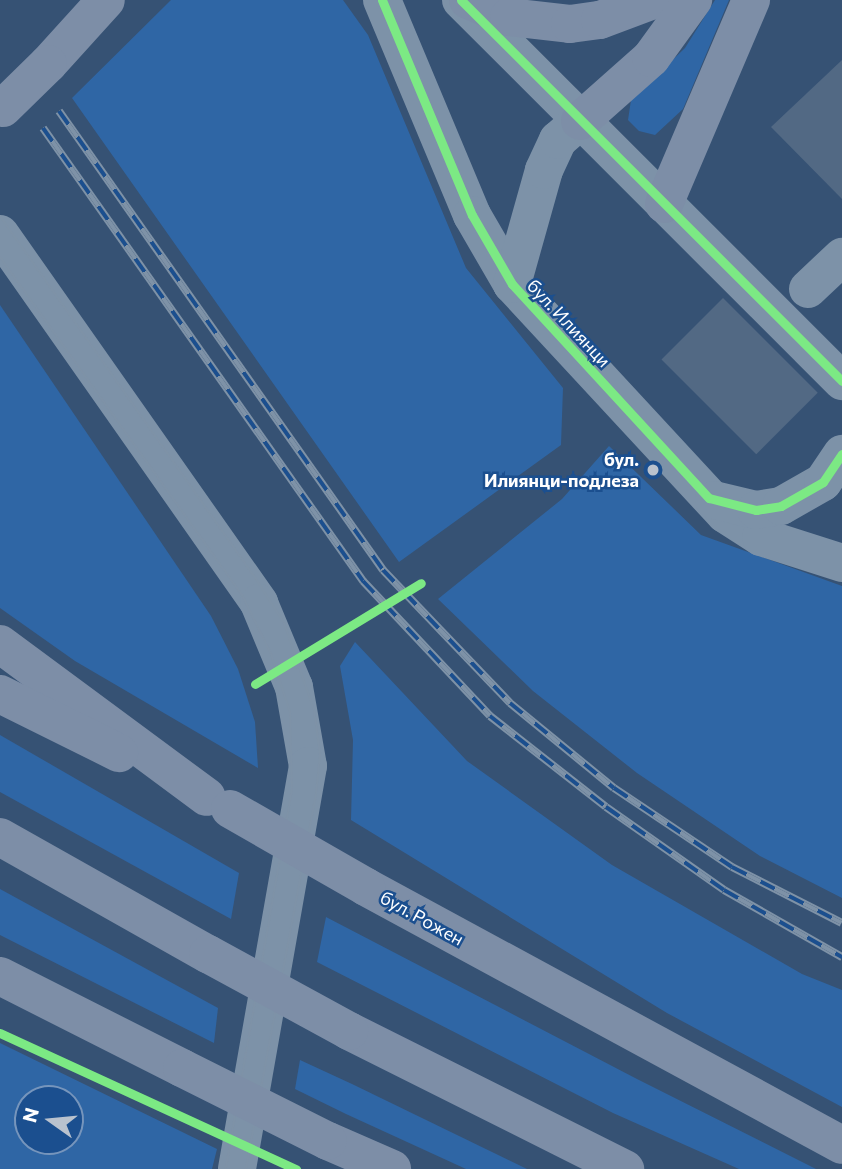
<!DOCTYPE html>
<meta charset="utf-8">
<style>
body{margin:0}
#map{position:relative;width:842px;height:1169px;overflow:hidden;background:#365274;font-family:Commissioner,sans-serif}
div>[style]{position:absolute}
.green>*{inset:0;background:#2f66a5}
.building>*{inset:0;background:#526984;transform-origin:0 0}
.minor>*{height:38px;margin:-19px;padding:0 19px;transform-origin:19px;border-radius:19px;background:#7d92a8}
.major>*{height:38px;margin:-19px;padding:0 19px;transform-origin:19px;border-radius:19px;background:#7d8ea7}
.tram>*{height:2px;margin:-1px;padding:0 1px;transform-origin:1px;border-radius:1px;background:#7e92a7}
.rail>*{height:8px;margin-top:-4px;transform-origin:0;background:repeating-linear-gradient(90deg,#1b4f8f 0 16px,#7e92a7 0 32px);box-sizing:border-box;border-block:2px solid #7e92a7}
.major-bridge>*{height:38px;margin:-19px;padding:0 19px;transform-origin:19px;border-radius:19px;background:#7d8ea7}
.cycleway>*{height:9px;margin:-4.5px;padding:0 4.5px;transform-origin:4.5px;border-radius:4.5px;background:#7ce984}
.dots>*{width:19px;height:19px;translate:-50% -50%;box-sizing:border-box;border:4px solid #1b4f8f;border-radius:50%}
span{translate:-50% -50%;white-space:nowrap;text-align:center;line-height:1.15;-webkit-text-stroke:5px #1b4f8f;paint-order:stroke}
.street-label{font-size:18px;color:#fff}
.poi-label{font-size:18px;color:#fff;font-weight:700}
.right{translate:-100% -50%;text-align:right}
.north{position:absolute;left:14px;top:1085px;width:70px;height:70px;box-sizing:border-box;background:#1b4f8f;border:2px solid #7695bc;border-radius:50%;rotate:285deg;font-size:19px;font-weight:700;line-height:28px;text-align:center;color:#fff}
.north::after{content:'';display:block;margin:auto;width:24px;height:32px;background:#b9c2ce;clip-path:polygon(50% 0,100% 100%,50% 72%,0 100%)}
</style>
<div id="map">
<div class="green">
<i style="clip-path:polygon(171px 0,343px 0,368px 35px,466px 268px,563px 388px,561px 445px,399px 562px,72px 98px)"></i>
<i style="clip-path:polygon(715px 0,729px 0,683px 109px,655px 135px,639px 131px,628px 120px,631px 100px,685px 48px)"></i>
<i style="clip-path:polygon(0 305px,211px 616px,238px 669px,255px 722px,258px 768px,75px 661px,0 608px)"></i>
<i style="clip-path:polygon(609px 446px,701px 535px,842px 586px,842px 898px,760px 856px,637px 773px,533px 691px,438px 599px,562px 499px)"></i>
<i style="clip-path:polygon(355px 642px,467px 761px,612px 865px,802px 974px,842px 990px,842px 1107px,667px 1013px,351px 820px,353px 740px,340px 666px)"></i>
<i style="clip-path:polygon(0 735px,239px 873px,231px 919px,0 792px)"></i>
<i style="clip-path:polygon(0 889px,218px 1008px,214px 1043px,0 935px)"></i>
<i style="clip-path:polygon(326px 917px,637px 1079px,816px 1169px,739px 1169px,613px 1113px,317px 962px)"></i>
<i style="clip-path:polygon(evenodd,0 1043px,217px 1149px,212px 1169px,0 1169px,0 1043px,28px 1099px,70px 1099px,70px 1141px,28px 1141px,28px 1099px)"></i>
<i style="clip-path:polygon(300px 1060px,352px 1084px,527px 1169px,466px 1169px,346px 1114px,295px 1089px)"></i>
</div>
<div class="building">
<i style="clip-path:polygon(842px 60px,842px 199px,771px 127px)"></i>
<i style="left:723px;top:298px;width:134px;height:87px;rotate:45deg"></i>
</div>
<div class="minor">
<i style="left:382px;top:0;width:233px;rotate:67.3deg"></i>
<i style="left:472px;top:215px;width:80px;rotate:59.9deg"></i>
<i style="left:512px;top:284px;width:313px;rotate:47.2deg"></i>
<i style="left:725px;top:514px;width:43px;rotate:32.6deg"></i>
<i style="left:761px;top:537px;width:85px;rotate:17.8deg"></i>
<i style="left:461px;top:0;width:539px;rotate:45deg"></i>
<i style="left:0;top:234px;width:451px;rotate:54.9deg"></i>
<i style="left:259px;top:603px;width:91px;rotate:67.4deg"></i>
<i style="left:294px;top:687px;width:80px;rotate:80deg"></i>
<i style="left:308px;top:766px;width:409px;rotate:100deg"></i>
<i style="left:512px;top:284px;width:118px;rotate:-74.3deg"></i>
<i style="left:544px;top:170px;width:33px;rotate:-65deg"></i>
<i style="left:558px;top:140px;width:29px;rotate:-41deg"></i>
<i style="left:808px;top:289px;width:47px;rotate:-43.3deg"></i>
<i style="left:714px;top:500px;width:43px;rotate:13.4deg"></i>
<i style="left:756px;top:510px;width:25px;rotate:-9deg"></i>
<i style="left:781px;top:506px;width:48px;rotate:-29.7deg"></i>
<i style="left:823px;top:482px;width:34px;rotate:-56deg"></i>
</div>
<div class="major">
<i style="left:468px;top:0;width:44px;rotate:22.5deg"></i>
<i style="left:509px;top:17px;width:61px;rotate:6.5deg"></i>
<i style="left:570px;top:24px;width:30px;rotate:-8deg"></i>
<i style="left:600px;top:20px;width:57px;rotate:-20.7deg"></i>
<i style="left:48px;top:64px;width:86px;rotate:-47.8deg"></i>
<i style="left:580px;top:121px;width:95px;rotate:-41.6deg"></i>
<i style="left:651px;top:58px;width:72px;rotate:-54.1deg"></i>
<i style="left:664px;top:204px;width:222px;rotate:-66.9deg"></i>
<i style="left:0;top:644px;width:257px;rotate:36.5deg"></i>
<i style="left:0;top:694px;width:133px;rotate:26.4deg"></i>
<i style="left:0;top:837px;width:239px;rotate:29.4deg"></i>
<i style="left:366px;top:887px;width:541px;rotate:28.46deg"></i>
<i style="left:0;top:976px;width:204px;rotate:26.8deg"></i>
<i style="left:349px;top:1031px;width:309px;rotate:26.6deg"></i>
<i style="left:328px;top:1141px;width:70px;rotate:23.6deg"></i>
</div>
<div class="tram">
<i style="left:0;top:216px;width:444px;rotate:54.8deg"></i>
<i style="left:256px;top:579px;width:52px;rotate:57.5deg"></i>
<i style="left:284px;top:623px;width:92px;rotate:71deg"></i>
<i style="left:314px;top:710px;width:44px;rotate:82.2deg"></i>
<i style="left:320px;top:754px;width:40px;rotate:95.7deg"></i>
<i style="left:316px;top:794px;width:381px;rotate:100.6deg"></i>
<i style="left:0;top:257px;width:418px;rotate:54.4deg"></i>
<i style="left:243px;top:597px;width:64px;rotate:63.8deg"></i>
<i style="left:271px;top:654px;width:61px;rotate:71.9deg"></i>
<i style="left:290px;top:712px;width:77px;rotate:88.5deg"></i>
<i style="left:292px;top:789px;width:386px;rotate:99.9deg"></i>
</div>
<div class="rail">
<i style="left:59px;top:111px;width:562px;rotate:54.78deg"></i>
<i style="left:383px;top:570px;width:184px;rotate:46.3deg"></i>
<i style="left:510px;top:703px;width:134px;rotate:39.3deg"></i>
<i style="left:614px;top:788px;width:142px;rotate:33.8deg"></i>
<i style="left:732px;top:867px;width:123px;rotate:27deg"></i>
<i style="left:43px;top:128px;width:555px;rotate:54.76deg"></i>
<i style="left:363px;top:581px;width:185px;rotate:46.7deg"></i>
<i style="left:490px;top:716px;width:147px;rotate:38.1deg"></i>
<i style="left:606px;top:807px;width:144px;rotate:35.1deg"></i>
<i style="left:724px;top:890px;width:136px;rotate:29.6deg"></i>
</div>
<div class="major-bridge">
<i style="left:3px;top:108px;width:63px;rotate:-44.4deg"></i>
<i style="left:230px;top:809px;width:157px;rotate:29.8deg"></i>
<i style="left:208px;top:954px;width:161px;rotate:28.6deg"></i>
<i style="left:182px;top:1068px;width:163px;rotate:26.6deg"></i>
</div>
<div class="cycleway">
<i style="left:382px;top:0;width:233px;rotate:67.3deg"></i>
<i style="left:472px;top:215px;width:80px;rotate:59.9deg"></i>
<i style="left:512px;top:284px;width:291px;rotate:47.4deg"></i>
<i style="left:709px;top:498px;width:49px;rotate:14.3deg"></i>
<i style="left:756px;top:510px;width:25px;rotate:-9deg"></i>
<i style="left:781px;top:506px;width:48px;rotate:-29.7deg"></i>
<i style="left:823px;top:482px;width:34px;rotate:-56deg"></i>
<i style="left:461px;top:0;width:539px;rotate:45deg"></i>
<i style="left:255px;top:684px;width:194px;rotate:-31.3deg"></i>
<i style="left:0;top:1033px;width:326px;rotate:24.7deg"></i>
</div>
<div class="dots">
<i style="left:653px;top:470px;background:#b9c2ce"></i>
</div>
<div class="street-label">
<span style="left:569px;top:323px;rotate:47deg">бул. Илиянци</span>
<span style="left:422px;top:918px;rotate:29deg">бул. Рожен</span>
</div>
<div class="poi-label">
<span class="right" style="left:639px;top:470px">бул.<br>Илиянци-подлеза</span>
</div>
<div class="north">N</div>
</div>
